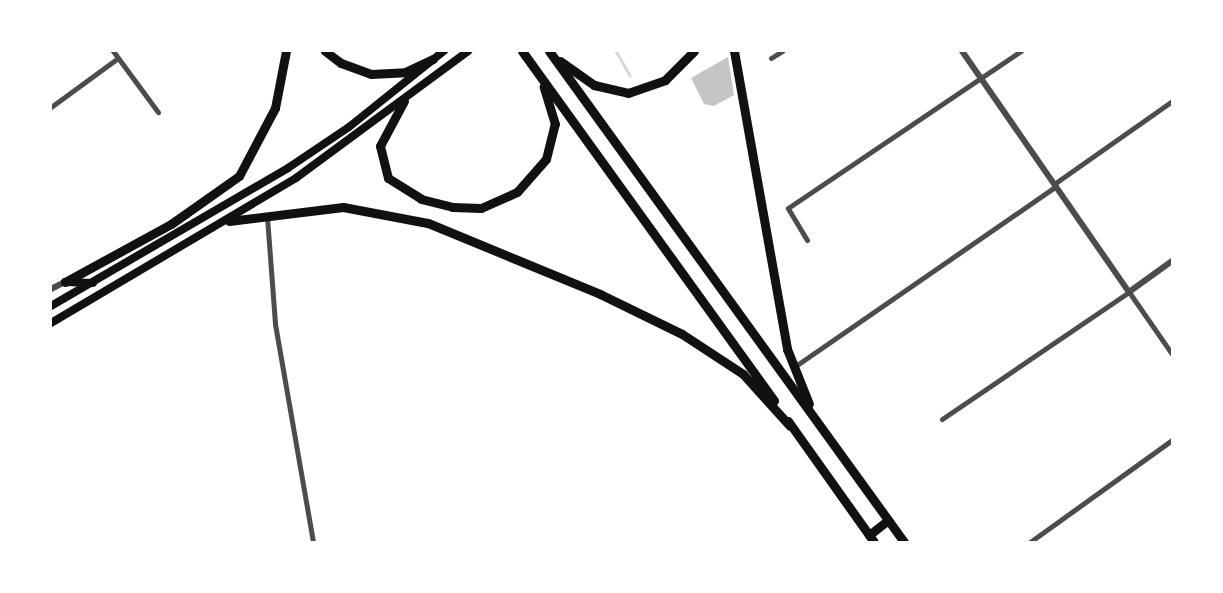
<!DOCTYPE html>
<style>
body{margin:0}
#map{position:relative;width:1223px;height:593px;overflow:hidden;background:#fff;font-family:"Exo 2",sans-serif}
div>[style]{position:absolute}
.stream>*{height:2.5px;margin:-1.25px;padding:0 1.25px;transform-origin:1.25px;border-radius:1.25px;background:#d9d9d9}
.building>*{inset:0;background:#c4c4c4}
.minor>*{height:5px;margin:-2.5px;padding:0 2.5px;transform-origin:2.5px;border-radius:2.5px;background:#4c4c4c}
.tertiary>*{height:6px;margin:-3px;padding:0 3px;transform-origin:3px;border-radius:3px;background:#4c4c4c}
.primary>*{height:8px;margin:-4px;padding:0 4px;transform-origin:4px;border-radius:4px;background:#111}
.trunk>*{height:9px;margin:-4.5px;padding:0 4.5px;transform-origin:4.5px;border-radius:4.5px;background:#111}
span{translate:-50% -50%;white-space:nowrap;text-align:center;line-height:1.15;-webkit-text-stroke:5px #fff;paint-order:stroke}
.frame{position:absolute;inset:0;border:52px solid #fff;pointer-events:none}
</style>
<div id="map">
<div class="stream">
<i style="left:616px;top:51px;width:28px;rotate:60deg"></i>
</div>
<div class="building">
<i style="clip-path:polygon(728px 57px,734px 95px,714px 106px,704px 104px,691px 78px)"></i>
</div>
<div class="minor">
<i style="left:113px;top:51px;width:76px;rotate:53.6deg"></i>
<i style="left:771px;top:58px;width:13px;rotate:-32deg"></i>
<i style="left:51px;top:107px;width:83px;rotate:-36.2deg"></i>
<i style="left:1054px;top:184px;width:144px;rotate:-35.1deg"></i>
<i style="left:267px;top:217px;width:107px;rotate:85.7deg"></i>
<i style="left:275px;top:324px;width:221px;rotate:80.1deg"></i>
<i style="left:807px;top:240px;width:37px;rotate:-121deg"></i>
<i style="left:788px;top:208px;width:281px;rotate:-34deg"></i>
<i style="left:794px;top:367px;width:318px;rotate:-34.6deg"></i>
<i style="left:942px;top:419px;width:226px;rotate:-34.2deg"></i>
<i style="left:1129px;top:292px;width:75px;rotate:55.3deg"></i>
<i style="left:1030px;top:542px;width:175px;rotate:-35.7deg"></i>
</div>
<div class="tertiary">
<i style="left:962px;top:51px;width:293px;rotate:55.3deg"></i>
<i style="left:1129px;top:292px;width:53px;rotate:-35.8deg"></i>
<i style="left:51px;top:289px;width:16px;rotate:-27deg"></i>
</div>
<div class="primary">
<i style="left:65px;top:282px;width:28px;rotate:2deg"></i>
<i style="left:51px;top:306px;width:274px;rotate:-30.2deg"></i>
<i style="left:288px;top:168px;width:73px;rotate:-33.9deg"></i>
<i style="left:349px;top:127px;width:122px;rotate:-38.7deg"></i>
<i style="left:51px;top:323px;width:285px;rotate:-30.6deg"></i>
<i style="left:296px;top:178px;width:214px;rotate:-36.4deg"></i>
</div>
<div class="trunk">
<i style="left:325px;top:51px;width:20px;rotate:37deg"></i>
<i style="left:341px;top:63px;width:32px;rotate:20deg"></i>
<i style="left:371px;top:74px;width:34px;rotate:-3deg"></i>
<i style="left:405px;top:72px;width:31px;rotate:-25deg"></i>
<i style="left:522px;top:51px;width:431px;rotate:54.2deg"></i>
<i style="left:549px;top:51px;width:606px;rotate:54.13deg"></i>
<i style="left:734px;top:51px;width:303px;rotate:79.9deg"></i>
<i style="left:787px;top:349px;width:59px;rotate:68.2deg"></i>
<i style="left:560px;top:61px;width:42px;rotate:35.2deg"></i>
<i style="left:594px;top:85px;width:35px;rotate:13deg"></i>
<i style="left:628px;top:93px;width:39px;rotate:-19deg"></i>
<i style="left:665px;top:80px;width:41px;rotate:-45deg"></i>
<i style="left:404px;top:101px;width:51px;rotate:118.1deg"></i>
<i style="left:380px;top:146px;width:33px;rotate:76deg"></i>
<i style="left:388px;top:178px;width:39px;rotate:32deg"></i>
<i style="left:421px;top:199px;width:32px;rotate:14deg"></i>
<i style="left:452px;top:207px;width:29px;rotate:2deg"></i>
<i style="left:481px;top:208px;width:39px;rotate:-24deg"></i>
<i style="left:517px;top:192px;width:44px;rotate:-48.7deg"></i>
<i style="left:546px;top:159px;width:36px;rotate:-76deg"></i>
<i style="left:555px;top:124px;width:39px;rotate:-107deg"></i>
<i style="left:229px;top:221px;width:115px;rotate:-7deg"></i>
<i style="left:343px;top:207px;width:86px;rotate:10.7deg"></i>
<i style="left:428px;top:223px;width:186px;rotate:22.4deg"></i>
<i style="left:600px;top:294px;width:91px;rotate:26deg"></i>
<i style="left:682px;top:334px;width:73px;rotate:33.3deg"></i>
<i style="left:743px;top:374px;width:70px;rotate:47.9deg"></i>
<i style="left:65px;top:282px;width:121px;rotate:-28.7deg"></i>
<i style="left:171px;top:224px;width:83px;rotate:-35.2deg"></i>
<i style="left:239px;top:176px;width:77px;rotate:-62.1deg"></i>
<i style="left:275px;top:108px;width:58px;rotate:-79.1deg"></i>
<i style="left:788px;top:421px;width:148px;rotate:54.6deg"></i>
<i style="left:869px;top:535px;width:24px;rotate:-38deg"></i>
</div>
<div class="frame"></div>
</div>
